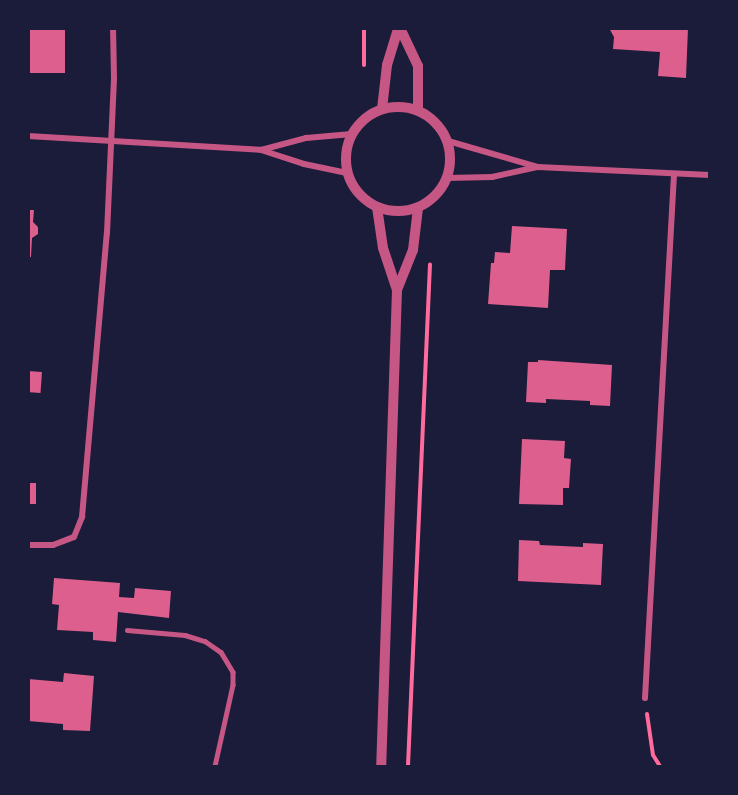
<!DOCTYPE html>
<style>
body{margin:0}
#map{position:relative;width:738px;height:795px;overflow:hidden;background:#1b1b3a;font-family:"Titillium Web",sans-serif}
div>[style]{position:absolute}
.building>*{inset:0;background:#dd5f8e;transform-origin:0 0}
.path>*{height:4px;margin:-2px;padding:0 2px;transform-origin:2px;border-radius:2px;background:#ff6b9d}
.service>*{height:4.5px;margin:-2.25px;padding:0 2.25px;transform-origin:2.25px;border-radius:2.25px;background:#c65784}
.minor>*{height:6px;margin:-3px;padding:0 3px;transform-origin:3px;border-radius:3px;background:#c65784}
.tertiary>*{height:10px;margin:-5px;padding:0 5px;transform-origin:5px;border-radius:5px;background:#c65784}
.tertiary>.ring{margin:-5px;padding:0;box-sizing:content-box;background:none;border:10px solid #c65784;border-radius:50%}
span{translate:-50% -50%;white-space:nowrap;text-align:center;line-height:1.15;-webkit-text-stroke:6px #1b1b3a;paint-order:stroke}
.frame{position:absolute;inset:0;border:30px solid #1b1b3a;pointer-events:none}
</style>
<div id="map">
<div class="building">
<i style="left:28px;top:28px;width:37px;height:45px"></i>
<i style="clip-path:polygon(609px 28px,688px 28px,686px 78px,658px 76px,660px 52px,613px 49px,614px 37px)"></i>
<i style="clip-path:polygon(28px 210px,34px 210px,33px 222px,38px 227px,38px 234px,32px 238px,31px 257px,28px 257px)"></i>
<i style="clip-path:polygon(512px 226px,567px 229px,565px 270px,550px 270px,548px 308px,488px 304px,491px 263px,494px 263px,495px 252px,510px 253px)"></i>
<i style="clip-path:polygon(538px 360px,612px 365px,610px 406px,590px 405px,590px 401px,546px 399px,546px 403px,526px 402px,528px 362px,538px 362px)"></i>
<i style="left:28px;top:371px;width:14px;height:21px;rotate:4deg"></i>
<i style="clip-path:polygon(522px 439px,565px 441px,564px 458px,571px 459px,570px 473px,569px 488px,563px 488px,563px 505px,519px 504px)"></i>
<i style="left:28px;top:483px;width:8px;height:21px"></i>
<i style="clip-path:polygon(519px 540px,539px 541px,540px 545px,583px 547px,583px 543px,603px 544px,601px 585px,518px 581px)"></i>
<i style="clip-path:polygon(54px 578px,120px 583px,119px 597px,134px 598px,135px 588px,171px 591px,169px 618px,118px 612px,116px 642px,93px 640px,93px 632px,57px 630px,59px 605px,52px 604px)"></i>
<i style="clip-path:polygon(64px 673px,94px 676px,90px 731px,63px 730px,63px 724px,28px 721px,28px 679px,63px 682px)"></i>
</div>
<div class="path">
<i style="left:364px;top:28px;width:37px;rotate:90deg"></i>
<i style="left:647px;top:714px;width:41px;rotate:81.7deg"></i>
<i style="left:653px;top:755px;width:13px;rotate:58deg"></i>
<i style="left:408px;top:766px;width:502px;rotate:-87.49deg"></i>
</div>
<div class="service">
<i style="left:127px;top:630px;width:58px;rotate:4.9deg"></i>
<i style="left:185px;top:635px;width:21px;rotate:17deg"></i>
<i style="left:205px;top:641px;width:19px;rotate:35deg"></i>
<i style="left:221px;top:652px;width:23px;rotate:59deg"></i>
<i style="left:233px;top:672px;width:13px;rotate:90deg"></i>
<i style="left:233px;top:685px;width:83px;rotate:102.5deg"></i>
</div>
<div class="minor">
<i style="left:28px;top:136px;width:233px;rotate:3.4deg"></i>
<i style="left:261px;top:150px;width:45px;rotate:18deg"></i>
<i style="left:304px;top:164px;width:44px;rotate:11.8deg"></i>
<i style="left:448px;top:141px;width:94px;rotate:16.1deg"></i>
<i style="left:538px;top:167px;width:172px;rotate:2.7deg"></i>
<i style="left:261px;top:150px;width:47px;rotate:-14.9deg"></i>
<i style="left:306px;top:138px;width:46px;rotate:-5deg"></i>
<i style="left:447px;top:178px;width:45px;rotate:-1.3deg"></i>
<i style="left:492px;top:177px;width:46px;rotate:-12.5deg"></i>
<i style="left:28px;top:545px;width:25px"></i>
<i style="left:53px;top:545px;width:22px;rotate:-21deg"></i>
<i style="left:74px;top:537px;width:22px;rotate:-68deg"></i>
<i style="left:82px;top:517px;width:285px;rotate:-85deg"></i>
<i style="left:107px;top:233px;width:155px;rotate:-87.4deg"></i>
<i style="left:114px;top:78px;width:50px;rotate:-91.1deg"></i>
<i style="left:645px;top:698px;width:525px;rotate:-86.83deg"></i>
</div>
<div class="tertiary">
<i style="left:400px;top:28px;width:42px;rotate:64.7deg"></i>
<i style="left:418px;top:66px;width:44px;rotate:90deg"></i>
<i class="ring" style="left:346px;top:107px;width:94px;height:94px"></i>
<i style="left:382px;top:109px;width:44px;rotate:-83.5deg"></i>
<i style="left:387px;top:65px;width:39px;rotate:-73deg"></i>
<i style="left:377px;top:207px;width:41px;rotate:81.7deg"></i>
<i style="left:383px;top:248px;width:44px;rotate:71.6deg"></i>
<i style="left:397px;top:290px;width:476px;rotate:91.9deg"></i>
<i style="left:397px;top:290px;width:43px;rotate:-68.2deg"></i>
<i style="left:413px;top:250px;width:42px;rotate:-83.2deg"></i>
</div>
<div class="frame"></div>
</div>
